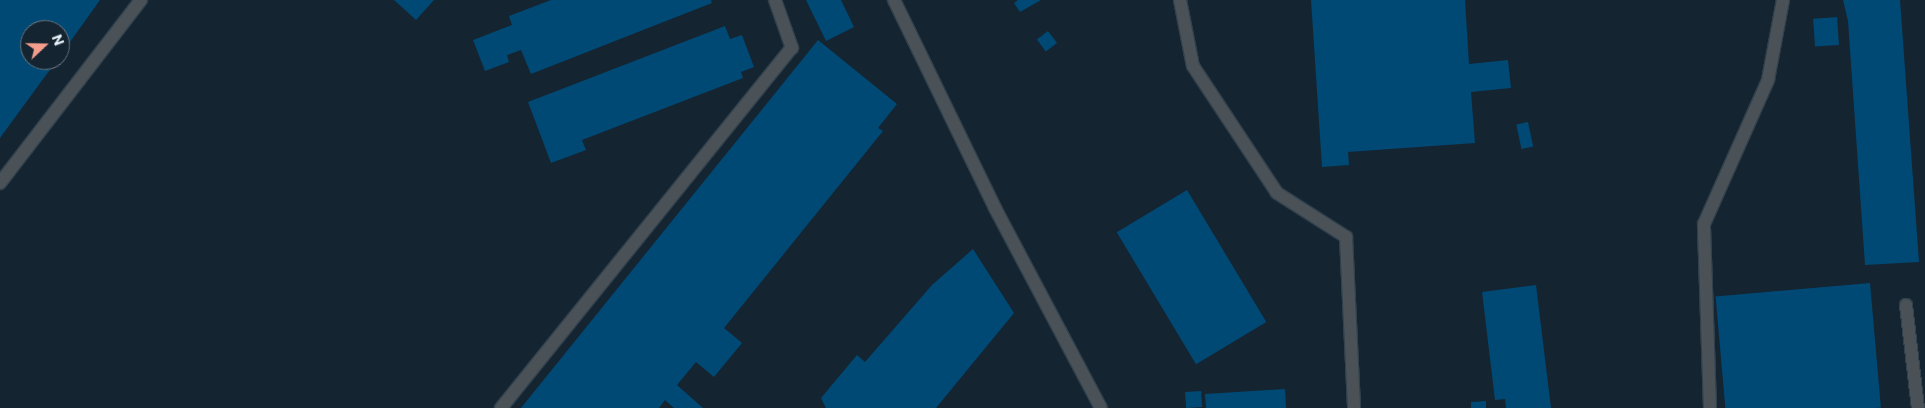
<!DOCTYPE html>
<style>
body{margin:0}
#map{position:relative;width:1925px;height:408px;overflow:hidden;background:#142431;font-family:Commissioner,sans-serif}
div>[style]{position:absolute}
.building>*{inset:0;background:#004974;transform-origin:0 0}
.roads{filter:drop-shadow(1px 0 #31414d) drop-shadow(-1px 0 #31414d) drop-shadow(0 1px #31414d) drop-shadow(0 -1px #31414d)}
.lane>*{height:12px;margin:-6px;padding:0 6px;transform-origin:6px;border-radius:6px;background:#4a5258}
span{translate:-50% -50%;white-space:nowrap;text-align:center;line-height:1.15;-webkit-text-stroke:4px #142431;paint-order:stroke}
.north{position:absolute;left:20px;top:20px;width:50px;height:50px;box-sizing:border-box;background:#142431;border:1px solid #687681;border-radius:50%;rotate:69deg;font-size:14px;font-weight:700;line-height:20px;text-align:center;color:#e6f1fa}
.north::after{content:'';display:block;margin:auto;width:18px;height:22px;background:#f49d8c;clip-path:polygon(50% 0,100% 100%,50% 72%,0 100%)}
</style>
<div id="map">
<div class="building">
<i style="clip-path:polygon(0 0,100px 0,60px 56px,60px 30px,30px 30px,30px 60px,57px 60px,0 138px)"></i>
<i style="clip-path:polygon(394px 0,434px 0,416px 20px)"></i>
<i style="clip-path:polygon(551px 0,711px 0,712px 3px,531px 74px,521px 50px,507px 55px,509px 62px,485px 71px,473px 40px,512px 25px,509px 16px)"></i>
<i style="clip-path:polygon(806px 0,841px 0,854px 27px,826px 41px)"></i>
<i style="clip-path:polygon(1018px 0,1041px 0,1020px 12px,1014px 3px)"></i>
<i style="clip-path:polygon(1311px 0,1465px 0,1469px 64px,1508px 60px,1511px 88px,1471px 92px,1475px 143px,1348px 152px,1349px 165px,1322px 167px)"></i>
<i style="clip-path:polygon(1843px 0,1900px 0,1919px 262px,1865px 265px,1848px 21px)"></i>
<i style="left:1837px;top:17px;width:28px;height:24px;rotate:86deg"></i>
<i style="clip-path:polygon(725px 26px,730px 39px,742px 35px,754px 67px,741px 72px,743px 78px,582px 140px,586px 150px,551px 163px,528px 102px)"></i>
<i style="left:1048px;top:31px;width:15px;height:14px;rotate:53deg"></i>
<i style="clip-path:polygon(818px 40px,897px 104px,878px 128px,883px 131px,724px 328px,742px 343px,714px 377px,696px 362px,677px 385px,703px 408px,674px 408px,665px 400px,659px 408px,521px 408px)"></i>
<i style="left:1528px;top:122px;width:25px;height:12px;rotate:78deg"></i>
<i style="left:1187px;top:190px;width:154px;height:82px;rotate:59deg"></i>
<i style="clip-path:polygon(973px 249px,1014px 313px,936px 408px,826px 408px,821px 398px,857px 355px,865px 362px,932px 285px)"></i>
<i style="left:1870px;top:283px;width:125px;height:155px;rotate:85deg"></i>
<i style="clip-path:polygon(1536px 285px,1551px 408px,1506px 408px,1505px 399px,1495px 400px,1482px 292px)"></i>
<i style="clip-path:polygon(1285px 389px,1286px 408px,1206px 408px,1205px 394px)"></i>
<i style="left:1201px;top:391px;width:16px;height:16px;rotate:86deg"></i>
<i style="clip-path:polygon(1486px 401px,1486px 408px,1471px 408px,1471px 402px)"></i>
</div>
<div class="roads">
<div class="lane">
<i style="left:894px;top:0;width:231px;rotate:64.1deg"></i>
<i style="left:995px;top:208px;width:226px;rotate:62.1deg"></i>
<i style="left:1180px;top:0;width:67px;rotate:78.9deg"></i>
<i style="left:1193px;top:66px;width:152px;rotate:56.5deg"></i>
<i style="left:1277px;top:193px;width:82px;rotate:32.5deg"></i>
<i style="left:1346px;top:237px;width:171px;rotate:87.3deg"></i>
<i style="left:0;top:183px;width:231px;rotate:-52.4deg"></i>
<i style="left:1906px;top:305px;width:104px;rotate:83.4deg"></i>
<i style="left:501px;top:408px;width:463px;rotate:-51.1deg"></i>
<i style="left:792px;top:48px;width:51px;rotate:-109.5deg"></i>
<i style="left:1710px;top:408px;width:184px;rotate:-91.9deg"></i>
<i style="left:1704px;top:224px;width:158px;rotate:-66deg"></i>
<i style="left:1768px;top:80px;width:81px;rotate:-79.4deg"></i>
</div>
</div>
<div class="north">N</div>
</div>
